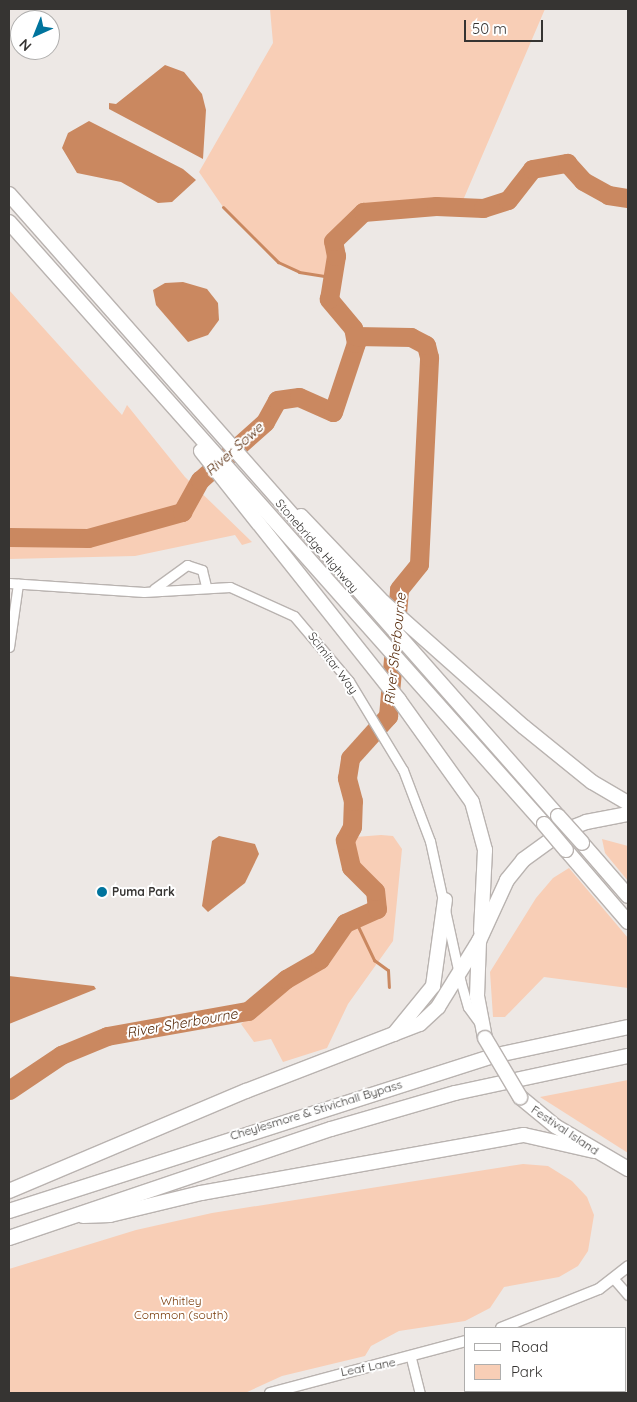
<!DOCTYPE html>
<style>
body{margin:0}
#map{position:relative;width:637px;height:1402px;overflow:hidden;background:#ede8e5;font-family:Quicksand,sans-serif}
div>[style]{position:absolute}
.green>*{inset:0;background:#f8ceb6}
.water>*{inset:0;background:#ca8860}
.stream>*{height:3px;margin:-1.5px;padding:0 1.5px;transform-origin:1.5px;border-radius:1.5px;background:#ca8860}
.river>*{height:19px;margin:-9.5px;padding:0 9.5px;transform-origin:9.5px;border-radius:9.5px;background:#ca8860}
.roads{filter:drop-shadow(1px 0 #b9b3b0) drop-shadow(-1px 0 #b9b3b0) drop-shadow(0 1px #b9b3b0) drop-shadow(0 -1px #b9b3b0)}
.minor>*{height:9px;margin:-4.5px;padding:0 4.5px;transform-origin:4.5px;border-radius:4.5px;background:#fff}
.tertiary>*{height:10px;margin:-5px;padding:0 5px;transform-origin:5px;border-radius:5px;background:#fff}
.trunk>*{height:14px;margin:-7px;padding:0 7px;transform-origin:7px;border-radius:7px;background:#fff}
.bridges{filter:drop-shadow(1px 0 #b9b3b0) drop-shadow(-1px 0 #b9b3b0) drop-shadow(0 1px #b9b3b0) drop-shadow(0 -1px #b9b3b0)}
.trunk-bridge>*{height:14px;margin:-7px;padding:0 7px;transform-origin:7px;border-radius:7px;background:#fff}
.dots>*{width:14px;height:14px;translate:-50% -50%;box-sizing:border-box;border:2px solid #fff;border-radius:50%}
span{translate:-50% -50%;white-space:nowrap;text-align:center;line-height:1.15;-webkit-text-stroke:4px #fff;paint-order:stroke}
.street-label{font-size:12px;color:#363432}
.poi-label{font-size:12px;color:#363432;font-weight:700}
.left{translate:0 -50%;text-align:left}
.park-label{font-size:12px;color:#793c0b}
.water-label{font-size:14px;color:#562a0a;font-style:italic}
.frame{position:absolute;inset:0;border:10px solid #363432;pointer-events:none}
.legend{position:absolute;left:464px;top:1327px;width:162px;height:65px;box-sizing:border-box;background:#fff;border:1px solid #afaead;margin:0;padding:6px 9px;list-style:none;font-size:15px;color:#363432}
.legend li{display:flex;align-items:center;gap:10px;height:25px}
.legend b{width:25px;border:1px solid #afaead}
.north{position:absolute;left:10px;top:10px;width:50px;height:50px;box-sizing:border-box;background:#fff;border:1px solid #afaead;border-radius:50%;rotate:224deg;font-size:14px;font-weight:700;line-height:20px;text-align:center;color:#363432}
.north::after{content:'';display:block;margin:auto;width:18px;height:22px;background:#00749d;clip-path:polygon(50% 0,100% 100%,50% 72%,0 100%)}
.scale{position:absolute;left:464px;top:20px;width:79px;height:22px;box-sizing:border-box;border:2px solid #363432;border-top:0;padding-left:6px;font-size:15px;line-height:18px;white-space:nowrap;color:#363432;-webkit-text-stroke:4px #fff;paint-order:stroke}
</style>
<div id="map">
<div class="green">
<i style="clip-path:polygon(270px 9px,545px 9px,461px 205px,363px 212px,333px 241px,336px 256px,331px 277px,299px 272px,278px 262px,223px 207px,199px 172px,273px 43px)"></i>
<i style="clip-path:polygon(9px 290px,122px 415px,127px 405px,185px 477px,252px 542px,242px 545px,235px 535px,135px 556px,9px 559px)"></i>
<i style="clip-path:polygon(381px 835px,393px 836px,402px 849px,393px 941px,348px 1004px,327px 1048px,283px 1062px,271px 1039px,254px 1042px,241px 1024px,300px 976px,322px 966px,332px 956px,342px 930px,381px 915px,384px 896px,378px 883px,366px 877px,356px 864px,350px 842px,355px 837px)"></i>
<i style="clip-path:polygon(602px 839px,628px 846px,628px 881px,605px 853px)"></i>
<i style="clip-path:polygon(569px 868px,628px 938px,628px 988px,544px 977px,505px 1017px,493px 1017px,490px 972px,536px 898px,553px 878px)"></i>
<i style="clip-path:polygon(628px 1080px,628px 1153px,540px 1097px)"></i>
<i style="clip-path:polygon(523px 1164px,548px 1166px,572px 1181px,587px 1197px,594px 1215px,588px 1251px,578px 1266px,559px 1277px,504px 1287px,490px 1308px,465px 1321px,399px 1331px,371px 1346px,365px 1356px,282px 1376px,245px 1393px,9px 1393px,9px 1269px,136px 1230px,212px 1213px)"></i>
</div>
<div class="water">
<i style="clip-path:polygon(165px 65px,184px 72px,202px 94px,206px 110px,203px 159px,109px 109px,109px 103px,116px 104px)"></i>
<i style="clip-path:polygon(89px 121px,183px 169px,196px 180px,172px 202px,158px 203px,121px 182px,77px 173px,62px 148px,68px 133px)"></i>
<i style="clip-path:polygon(183px 282px,207px 289px,218px 303px,219px 320px,208px 335px,188px 342px,156px 305px,153px 290px,165px 283px)"></i>
<i style="clip-path:polygon(219px 836px,255px 844px,259px 854px,245px 883px,208px 912px,202px 906px,212px 841px)"></i>
<i style="clip-path:polygon(9px 976px,94px 986px,96px 989px,9px 1024px)"></i>
</div>
<div class="stream">
<i style="left:223px;top:207px;width:78px;rotate:45deg"></i>
<i style="left:278px;top:262px;width:23px;rotate:25deg"></i>
<i style="left:299px;top:272px;width:32px;rotate:9deg"></i>
<i style="left:354px;top:918px;width:47px;rotate:64.5deg"></i>
<i style="left:374px;top:960px;width:17px;rotate:36deg"></i>
<i style="left:388px;top:970px;width:17px;rotate:87deg"></i>
</div>
<div class="river">
<i style="left:9px;top:537px;width:79px;rotate:0.7deg"></i>
<i style="left:88px;top:538px;width:98px;rotate:-15.5deg"></i>
<i style="left:182px;top:512px;width:37px;rotate:-61deg"></i>
<i style="left:200px;top:480px;width:87px;rotate:-41.7deg"></i>
<i style="left:265px;top:422px;width:25px;rotate:-61deg"></i>
<i style="left:277px;top:400px;width:22px;rotate:-8deg"></i>
<i style="left:299px;top:397px;width:37px;rotate:24deg"></i>
<i style="left:333px;top:412px;width:73px;rotate:-71.6deg"></i>
<i style="left:356px;top:343px;width:15px;rotate:-101deg"></i>
<i style="left:353px;top:328px;width:38px;rotate:-130deg"></i>
<i style="left:329px;top:299px;width:44px;rotate:-80.8deg"></i>
<i style="left:336px;top:256px;width:15px;rotate:-101deg"></i>
<i style="left:333px;top:241px;width:42px;rotate:-44deg"></i>
<i style="left:363px;top:212px;width:73px;rotate:-4.7deg"></i>
<i style="left:436px;top:206px;width:47px;rotate:2.4deg"></i>
<i style="left:483px;top:208px;width:26px;rotate:-18deg"></i>
<i style="left:508px;top:200px;width:39px;rotate:-52deg"></i>
<i style="left:532px;top:169px;width:36px;rotate:-10deg"></i>
<i style="left:567px;top:163px;width:24px;rotate:48deg"></i>
<i style="left:583px;top:181px;width:29px;rotate:29deg"></i>
<i style="left:608px;top:195px;width:20px;rotate:9deg"></i>
<i style="left:9px;top:1090px;width:63px;rotate:-33.9deg"></i>
<i style="left:61px;top:1055px;width:50px;rotate:-22.4deg"></i>
<i style="left:107px;top:1036px;width:143px;rotate:-10.1deg"></i>
<i style="left:248px;top:1011px;width:50px;rotate:-40.1deg"></i>
<i style="left:286px;top:979px;width:39px;rotate:-30deg"></i>
<i style="left:320px;top:959px;width:44px;rotate:-55.2deg"></i>
<i style="left:345px;top:923px;width:35px;rotate:-24deg"></i>
<i style="left:377px;top:909px;width:18px;rotate:-96deg"></i>
<i style="left:375px;top:891px;width:34px;rotate:-135deg"></i>
<i style="left:351px;top:867px;width:28px;rotate:-103deg"></i>
<i style="left:345px;top:840px;width:15px;rotate:-62deg"></i>
<i style="left:352px;top:827px;width:26px;rotate:-88deg"></i>
<i style="left:353px;top:801px;width:24px;rotate:-105deg"></i>
<i style="left:347px;top:778px;width:20px;rotate:-81deg"></i>
<i style="left:350px;top:758px;width:57px;rotate:-47.9deg"></i>
<i style="left:388px;top:716px;width:127px;rotate:-85deg"></i>
<i style="left:399px;top:589px;width:32px;rotate:-51deg"></i>
<i style="left:419px;top:564px;width:207px;rotate:-87.2deg"></i>
<i style="left:429px;top:357px;width:12px;rotate:-104deg"></i>
<i style="left:426px;top:345px;width:17px;rotate:-152deg"></i>
<i style="left:411px;top:337px;width:56px;rotate:-179deg"></i>
</div>
<div class="roads">
<div class="minor">
<i style="left:9px;top:583px;width:135px;rotate:3.8deg"></i>
<i style="left:144px;top:592px;width:86px;rotate:-3.3deg"></i>
<i style="left:230px;top:587px;width:70px;rotate:24.4deg"></i>
<i style="left:294px;top:616px;width:85px;rotate:49.8deg"></i>
<i style="left:349px;top:681px;width:104px;rotate:58.8deg"></i>
<i style="left:403px;top:770px;width:76px;rotate:69.2deg"></i>
<i style="left:430px;top:841px;width:145px;rotate:77.7deg"></i>
<i style="left:461px;top:983px;width:25px;rotate:74deg"></i>
<i style="left:468px;top:1007px;width:19px;rotate:54deg"></i>
<i style="left:154px;top:589px;width:41px;rotate:-36deg"></i>
<i style="left:187px;top:565px;width:16px;rotate:18deg"></i>
<i style="left:202px;top:570px;width:16px;rotate:76deg"></i>
<i style="left:9px;top:647px;width:64px;rotate:-81.9deg"></i>
<i style="left:614px;top:1279px;width:21px;rotate:49deg"></i>
<i style="left:411px;top:1358px;width:36px;rotate:76deg"></i>
<i style="left:487px;top:1391px;width:2px;rotate:63deg"></i>
<i style="left:546px;top:1391px;width:2px;rotate:90deg"></i>
<i style="left:606px;top:1391px;width:2px;rotate:63deg"></i>
</div>
<div class="tertiary">
<i style="left:501px;top:1328px;width:105px;rotate:-21.7deg"></i>
<i style="left:599px;top:1289px;width:37px;rotate:-38deg"></i>
<i style="left:270px;top:1393px;width:203px;rotate:-14.9deg"></i>
</div>
<div class="trunk">
<i style="left:9px;top:194px;width:830px;rotate:48.57deg"></i>
<i style="left:9px;top:222px;width:805px;rotate:48.37deg"></i>
<i style="left:201px;top:451px;width:318px;rotate:51.5deg"></i>
<i style="left:399px;top:700px;width:125px;rotate:54.4deg"></i>
<i style="left:472px;top:802px;width:50px;rotate:74.8deg"></i>
<i style="left:485px;top:850px;width:81px;rotate:92.8deg"></i>
<i style="left:301px;top:516px;width:119px;rotate:46.4deg"></i>
<i style="left:383px;top:602px;width:188px;rotate:41.6deg"></i>
<i style="left:524px;top:727px;width:87px;rotate:39deg"></i>
<i style="left:592px;top:782px;width:42px;rotate:30.3deg"></i>
<i style="left:582px;top:843px;width:70px;rotate:49deg"></i>
<i style="left:566px;top:850px;width:95px;rotate:49.3deg"></i>
<i style="left:394px;top:1034px;width:62px;rotate:-50.9deg"></i>
<i style="left:433px;top:986px;width:87px;rotate:-82.1deg"></i>
<i style="left:485px;top:1038px;width:43px;rotate:-100.8deg"></i>
<i style="left:477px;top:996px;width:55px;rotate:-87.9deg"></i>
<i style="left:479px;top:941px;width:67px;rotate:-65.3deg"></i>
<i style="left:507px;top:880px;width:26px;rotate:-51deg"></i>
<i style="left:523px;top:860px;width:49px;rotate:-35.9deg"></i>
<i style="left:563px;top:831px;width:25px;rotate:-21deg"></i>
<i style="left:586px;top:822px;width:43px;rotate:-10.8deg"></i>
<i style="left:520px;top:1097px;width:45px;rotate:39.6deg"></i>
<i style="left:555px;top:1126px;width:85px;rotate:30.5deg"></i>
<i style="left:9px;top:1191px;width:257px;rotate:-22.9deg"></i>
<i style="left:246px;top:1091px;width:186px;rotate:-21.1deg"></i>
<i style="left:420px;top:1024px;width:25px;rotate:-43deg"></i>
<i style="left:438px;top:1007px;width:78px;rotate:-58.2deg"></i>
<i style="left:9px;top:1211px;width:508px;rotate:-17.76deg"></i>
<i style="left:493px;top:1056px;width:138px;rotate:-12.1deg"></i>
<i style="left:83px;top:1216px;width:27px;rotate:-2deg"></i>
<i style="left:110px;top:1215px;width:94px;rotate:-13.6deg"></i>
<i style="left:201px;top:1193px;width:328px;rotate:-10.2deg"></i>
<i style="left:524px;top:1135px;width:73px;rotate:12.7deg"></i>
<i style="left:9px;top:1238px;width:340px;rotate:-18.7deg"></i>
<i style="left:331px;top:1129px;width:129px;rotate:-16.2deg"></i>
<i style="left:455px;top:1093px;width:177px;rotate:-12.1deg"></i>
</div>
</div>
<div class="bridges">
<div class="trunk-bridge">
<i style="left:558px;top:816px;width:36px;rotate:48deg"></i>
<i style="left:544px;top:824px;width:34px;rotate:50deg"></i>
<i style="left:485px;top:1038px;width:69px;rotate:59.3deg"></i>
</div>
</div>
<div class="dots">
<i style="left:102px;top:892px;background:#00749d"></i>
</div>
<div class="street-label">
<span style="left:317px;top:546px;rotate:49deg">Stonebridge Highway</span>
<span style="left:333px;top:663px;rotate:53deg">Scimitar Way</span>
<span style="left:316px;top:1110px;rotate:-17deg">Cheylesmore &amp; Stivichall Bypass</span>
<span style="left:565px;top:1130px;rotate:34deg">Festival Island</span>
<span style="left:368px;top:1367px;rotate:-11deg">Leaf Lane</span>
</div>
<div class="poi-label">
<span class="left" style="left:112px;top:892px">Puma Park</span>
</div>
<div class="park-label">
<span style="left:181px;top:1308px">Whitley<br>Common (south)</span>
</div>
<div class="water-label">
<span style="left:234px;top:449px;rotate:-42deg">River Sowe</span>
<span style="left:395px;top:649px;rotate:-84deg">River Sherbourne</span>
<span style="left:182px;top:1023px;rotate:-10deg">River Sherbourne</span>
</div>
<div class="frame"></div>
<ul class="legend">
<li><b style="height:6px;background:#fff"></b>Road</li>
<li><b style="height:14px;background:#f8ceb6"></b>Park</li>
</ul>
<div class="north">N</div>
<div class="scale">50 m</div>
</div>
